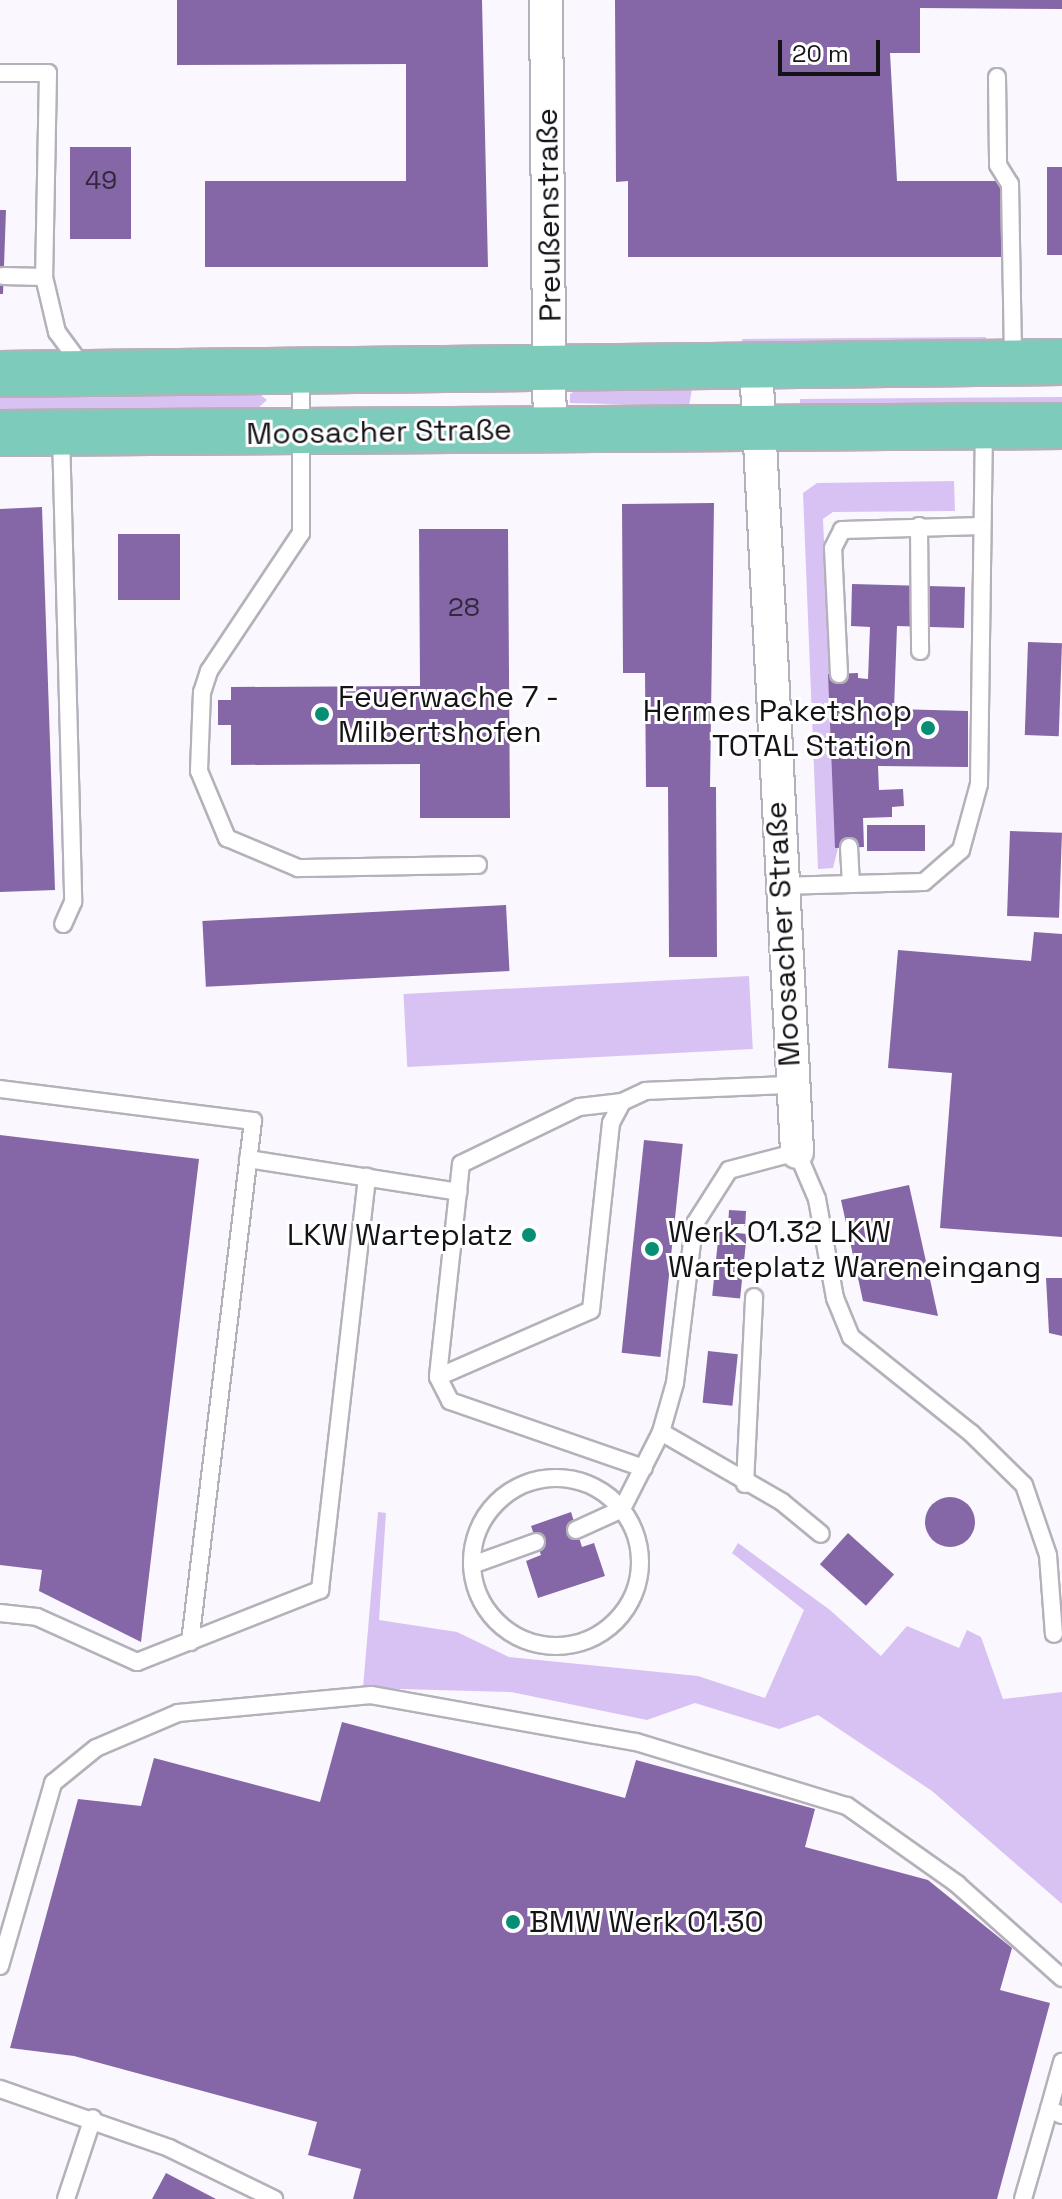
<!DOCTYPE html>
<meta charset="utf-8">
<style>
body{margin:0}
#map{position:relative;width:1062px;height:2199px;overflow:hidden;background:#faf8fe;font-family:"Space Grotesk",sans-serif}
div>[style]{position:absolute}
.green>*{inset:0;background:#d8c2f4;transform-origin:0 0}
.building>*{inset:0;background:#8567a7;transform-origin:0 0}
.round{border-radius:50%}
.roads{filter:drop-shadow(2px 0 #b5b1ba) drop-shadow(-2px 0 #b5b1ba) drop-shadow(0 2px #b5b1ba) drop-shadow(0 -2px #b5b1ba)}
.service>*{height:16px;margin:-8px;padding:0 8px;transform-origin:8px;border-radius:8px;background:#fff}
.service>.ring{margin:-8px;padding:0;box-sizing:content-box;background:none;border:16px solid #fff;border-radius:50%}
.minor>*{height:32px;margin:-16px;padding:0 16px;transform-origin:16px;border-radius:16px;background:#fff}
.primary>*{height:44px;margin:-22px;padding:0 22px;transform-origin:22px;border-radius:22px;background:#7dcbbb}
.dots>*{width:22px;height:22px;translate:-50% -50%;box-sizing:border-box;border:4px solid #fff;border-radius:50%}
span{translate:-50% -50%;white-space:nowrap;text-align:center;line-height:1.15;-webkit-text-stroke:6px #fff;paint-order:stroke}
.number-label{font-size:26px;color:#31283b}
.number-label span{-webkit-text-stroke-width:0}
.street-label{font-size:30px;color:#151317}
.poi-label{font-size:30px;color:#151317}
.left{translate:0 -50%;text-align:left}
.right{translate:-100% -50%;text-align:right}
.scale{position:absolute;left:778px;top:40px;width:102px;height:36px;box-sizing:border-box;border:4px solid #151317;border-top:0;padding-left:10px;font-size:24px;line-height:28px;white-space:nowrap;color:#151317;-webkit-text-stroke:6px #fff;paint-order:stroke}
</style>
<div id="map">
<div class="green">
<i style="clip-path:polygon(986px 337px,986px 347px,743px 347px,742px 339px)"></i>
<i style="clip-path:polygon(692px 389px,689px 406px,570px 403px,570px 394px,576px 390px)"></i>
<i style="clip-path:polygon(258px 393px,267px 400px,257px 409px,0 411px,0 395px)"></i>
<i style="clip-path:polygon(1062px 397px,1062px 402px,800px 405px,800px 399px)"></i>
<i style="clip-path:polygon(954px 481px,955px 511px,833px 512px,823px 519px,838px 848px,833px 868px,818px 869px,803px 493px,817px 483px)"></i>
<i style="left:749px;top:976px;width:73px;height:346px;rotate:87deg"></i>
<i style="clip-path:polygon(378px 1512px,386px 1513px,379px 1620px,457px 1632px,509px 1657px,698px 1676px,765px 1698px,804px 1610px,732px 1553px,738px 1543px,830px 1610px,881px 1656px,907px 1626px,959px 1648px,967px 1630px,981px 1637px,1003px 1699px,1062px 1692px,1062px 1904px,932px 1791px,818px 1715px,779px 1729px,695px 1703px,647px 1720px,511px 1692px,363px 1688px)"></i>
</div>
<div class="building">
<i style="clip-path:polygon(177px 0,482px 0,488px 267px,205px 267px,205px 181px,406px 181px,406px 64px,177px 65px)"></i>
<i style="clip-path:polygon(615px 0,1062px 0,1062px 9px,920px 8px,920px 53px,890px 53px,897px 181px,1002px 181px,1002px 257px,628px 257px,628px 181px,616px 182px)"></i>
<i style="left:70px;top:147px;width:61px;height:92px"></i>
<i style="left:1047px;top:167px;width:15px;height:88px"></i>
<i style="clip-path:polygon(0 210px,6px 210px,3px 294px,0 294px)"></i>
<i style="clip-path:polygon(714px 503px,710px 787px,716px 787px,717px 957px,669px 957px,668px 787px,646px 787px,645px 673px,623px 673px,622px 504px)"></i>
<i style="clip-path:polygon(42px 507px,55px 890px,0 892px,0 509px)"></i>
<i style="clip-path:polygon(419px 529px,508px 529px,510px 818px,420px 818px,420px 764px,231px 765px,231px 725px,218px 725px,218px 700px,231px 700px,231px 687px,420px 686px)"></i>
<i style="left:118px;top:534px;width:62px;height:66px"></i>
<i style="clip-path:polygon(852px 584px,965px 587px,964px 628px,897px 626px,894px 709px,968px 711px,968px 767px,878px 766px,879px 790px,903px 789px,904px 806px,892px 807px,892px 817px,863px 818px,864px 847px,835px 848px,828px 674px,858px 673px,858px 678px,868px 679px,870px 627px,851px 626px)"></i>
<i style="left:1028px;top:642px;width:34px;height:93px;rotate:2deg"></i>
<i style="left:867px;top:825px;width:58px;height:26px"></i>
<i style="left:1010px;top:831px;width:52px;height:85px;rotate:2deg"></i>
<i style="left:506px;top:905px;width:66px;height:304px;rotate:87deg"></i>
<i style="clip-path:polygon(1034px 932px,1062px 934px,1062px 1237px,940px 1228px,952px 1073px,888px 1068px,898px 950px,1031px 961px)"></i>
<i style="clip-path:polygon(0 1135px,199px 1159px,141px 1642px,39px 1591px,42px 1570px,0 1565px)"></i>
<i style="left:644px;top:1140px;width:39px;height:214px;rotate:6deg"></i>
<i style="clip-path:polygon(909px 1185px,929px 1275px,938px 1316px,863px 1301px,841px 1200px)"></i>
<i style="left:729px;top:1210px;width:17px;height:15px;rotate:3deg"></i>
<i style="left:719px;top:1231px;width:28px;height:65px;rotate:6deg"></i>
<i style="clip-path:polygon(1046px 1278px,1062px 1278px,1062px 1336px,1049px 1333px)"></i>
<i style="left:708px;top:1351px;width:30px;height:52px;rotate:6deg"></i>
<i class="round" style="left:925px;top:1497px;width:50px;height:50px"></i>
<i style="clip-path:polygon(571px 1512px,582px 1547px,594px 1543px,605px 1576px,538px 1598px,526px 1561px,541px 1555px,531px 1526px)"></i>
<i style="left:848px;top:1533px;width:62px;height:42px;rotate:42deg"></i>
<i style="clip-path:polygon(342px 1722px,625px 1798px,636px 1760px,815px 1809px,805px 1847px,928px 1880px,1012px 1948px,1000px 1990px,1050px 2003px,997px 2199px,353px 2199px,361px 2169px,308px 2155px,317px 2122px,74px 2056px,10px 2048px,78px 1799px,141px 1806px,154px 1758px,320px 1802px)"></i>
<i style="clip-path:polygon(166px 2173px,216px 2199px,152px 2199px)"></i>
</div>
<div class="roads">
<div class="service">
<i style="left:0;top:73px;width:48px"></i>
<i style="left:48px;top:73px;width:204px;rotate:91.1deg"></i>
<i style="left:44px;top:277px;width:57px;rotate:76.7deg"></i>
<i style="left:57px;top:332px;width:42px;rotate:53.7deg"></i>
<i style="left:997px;top:77px;width:88px;rotate:89.3deg"></i>
<i style="left:998px;top:165px;width:22px;rotate:58deg"></i>
<i style="left:1010px;top:184px;width:177px;rotate:89deg"></i>
<i style="left:3px;top:276px;width:41px;rotate:1.4deg"></i>
<i style="left:301px;top:373px;width:160px;rotate:90deg"></i>
<i style="left:301px;top:533px;width:166px;rotate:123.7deg"></i>
<i style="left:209px;top:671px;width:22px;rotate:108deg"></i>
<i style="left:202px;top:692px;width:79px;rotate:92.2deg"></i>
<i style="left:199px;top:771px;width:73px;rotate:67.3deg"></i>
<i style="left:227px;top:838px;width:77px;rotate:22.9deg"></i>
<i style="left:298px;top:868px;width:180px;rotate:-1deg"></i>
<i style="left:61px;top:433px;width:469px;rotate:88.5deg"></i>
<i style="left:73px;top:902px;width:24px;rotate:114deg"></i>
<i style="left:919px;top:526px;width:125px;rotate:89.5deg"></i>
<i style="left:839px;top:674px;width:126px;rotate:-92.7deg"></i>
<i style="left:833px;top:548px;width:20px;rotate:-63deg"></i>
<i style="left:842px;top:530px;width:140px;rotate:-1.6deg"></i>
<i style="left:849px;top:847px;width:37px;rotate:87deg"></i>
<i style="left:779px;top:886px;width:145px;rotate:-1.6deg"></i>
<i style="left:924px;top:882px;width:49px;rotate:-40.9deg"></i>
<i style="left:961px;top:850px;width:68px;rotate:-74.7deg"></i>
<i style="left:979px;top:784px;width:356px;rotate:-89.2deg"></i>
<i style="left:0;top:1089px;width:255px;rotate:7.2deg"></i>
<i style="left:253px;top:1121px;width:525px;rotate:96.89deg"></i>
<i style="left:622px;top:1102px;width:43px;rotate:173.4deg"></i>
<i style="left:579px;top:1107px;width:131px;rotate:154.2deg"></i>
<i style="left:461px;top:1164px;width:214px;rotate:96.2deg"></i>
<i style="left:438px;top:1377px;width:27px;rotate:63deg"></i>
<i style="left:450px;top:1401px;width:205px;rotate:19.1deg"></i>
<i style="left:248px;top:1159px;width:213px;rotate:8.9deg"></i>
<i style="left:438px;top:1377px;width:167px;rotate:-23.6deg"></i>
<i style="left:591px;top:1310px;width:188px;rotate:-83.9deg"></i>
<i style="left:611px;top:1123px;width:24px;rotate:-62deg"></i>
<i style="left:622px;top:1102px;width:26px;rotate:-25deg"></i>
<i style="left:646px;top:1091px;width:145px;rotate:-2.4deg"></i>
<i style="left:661px;top:1432px;width:140px;rotate:30deg"></i>
<i style="left:782px;top:1502px;width:50px;rotate:39.4deg"></i>
<i class="ring" style="left:472px;top:1478px;width:152px;height:152px"></i>
<i style="left:745px;top:1484px;width:187px;rotate:-87.2deg"></i>
<i style="left:576px;top:1530px;width:51px;rotate:-24.5deg"></i>
<i style="left:622px;top:1509px;width:86px;rotate:-63.1deg"></i>
<i style="left:661px;top:1432px;width:51px;rotate:-74.1deg"></i>
<i style="left:675px;top:1383px;width:159px;rotate:-83.1deg"></i>
<i style="left:694px;top:1225px;width:65px;rotate:-57.5deg"></i>
<i style="left:729px;top:1170px;width:70px;rotate:-14.8deg"></i>
<i style="left:797px;top:1152px;width:51px;rotate:66.9deg"></i>
<i style="left:817px;top:1199px;width:101px;rotate:79.7deg"></i>
<i style="left:835px;top:1298px;width:42px;rotate:67.7deg"></i>
<i style="left:851px;top:1337px;width:154px;rotate:38.7deg"></i>
<i style="left:971px;top:1433px;width:74px;rotate:44.5deg"></i>
<i style="left:1024px;top:1485px;width:74px;rotate:71.1deg"></i>
<i style="left:1048px;top:1555px;width:79px;rotate:85.7deg"></i>
<i style="left:472px;top:1565px;width:68px;rotate:-19.8deg"></i>
<i style="left:0;top:1613px;width:37px;rotate:6deg"></i>
<i style="left:37px;top:1617px;width:110px;rotate:24.2deg"></i>
<i style="left:137px;top:1662px;width:197px;rotate:-21.5deg"></i>
<i style="left:320px;top:1590px;width:416px;rotate:-83.5deg"></i>
<i style="left:0;top:1966px;width:191px;rotate:-73.8deg"></i>
<i style="left:53px;top:1783px;width:55px;rotate:-39.1deg"></i>
<i style="left:96px;top:1748px;width:89px;rotate:-23.1deg"></i>
<i style="left:178px;top:1713px;width:194px;rotate:-5.3deg"></i>
<i style="left:371px;top:1695px;width:269px;rotate:10.1deg"></i>
<i style="left:636px;top:1742px;width:220px;rotate:16.9deg"></i>
<i style="left:847px;top:1806px;width:135px;rotate:35.3deg"></i>
<i style="left:957px;top:1884px;width:141px;rotate:41.8deg"></i>
<i style="left:0;top:2089px;width:179px;rotate:19.2deg"></i>
<i style="left:169px;top:2148px;width:117px;rotate:25.9deg"></i>
<i style="left:1049px;top:2109px;width:49px;rotate:-74.5deg"></i>
<i style="left:66px;top:2199px;width:85px;rotate:-71.6deg"></i>
<i style="left:1023px;top:2199px;width:94px;rotate:-73.9deg"></i>
<i style="left:1049px;top:2109px;width:14px;rotate:25deg"></i>
</div>
<div class="minor">
<i style="left:546px;top:0;width:430px;rotate:89.5deg"></i>
<i style="left:756px;top:366px;width:787px;rotate:87.01deg"></i>
</div>
<div class="primary">
<i style="left:0;top:374px;width:1062px;rotate:-0.65deg"></i>
<i style="left:0;top:433px;width:1062px;rotate:-0.38deg"></i>
</div>
</div>
<div class="dots">
<i style="left:322px;top:714px;background:#078e75"></i>
<i style="left:928px;top:728px;background:#078e75"></i>
<i style="left:529px;top:1235px;background:#078e75"></i>
<i style="left:652px;top:1249px;background:#078e75"></i>
<i style="left:513px;top:1922px;background:#078e75"></i>
</div>
<div class="number-label">
<span style="left:101px;top:181px">49</span>
<span style="left:464px;top:608px">28</span>
</div>
<div class="street-label">
<span style="left:549px;top:215px;rotate:-91deg">Preußenstraße</span>
<span style="left:379px;top:432px;rotate:-1deg">Moosacher Straße</span>
<span style="left:783px;top:934px;rotate:-93deg">Moosacher Straße</span>
</div>
<div class="poi-label">
<span class="left" style="left:338px;top:714px">Feuerwache 7 -<br>Milbertshofen</span>
<span class="right" style="left:912px;top:728px">Hermes Paketshop<br>TOTAL Station</span>
<span class="left" style="left:668px;top:1249px">Werk 01.32 LKW<br>Warteplatz Wareneingang</span>
<span class="right" style="left:513px;top:1235px">LKW Warteplatz</span>
<span class="left" style="left:529px;top:1922px">BMW Werk 01.30</span>
</div>
<div class="scale">20 m</div>
</div>
